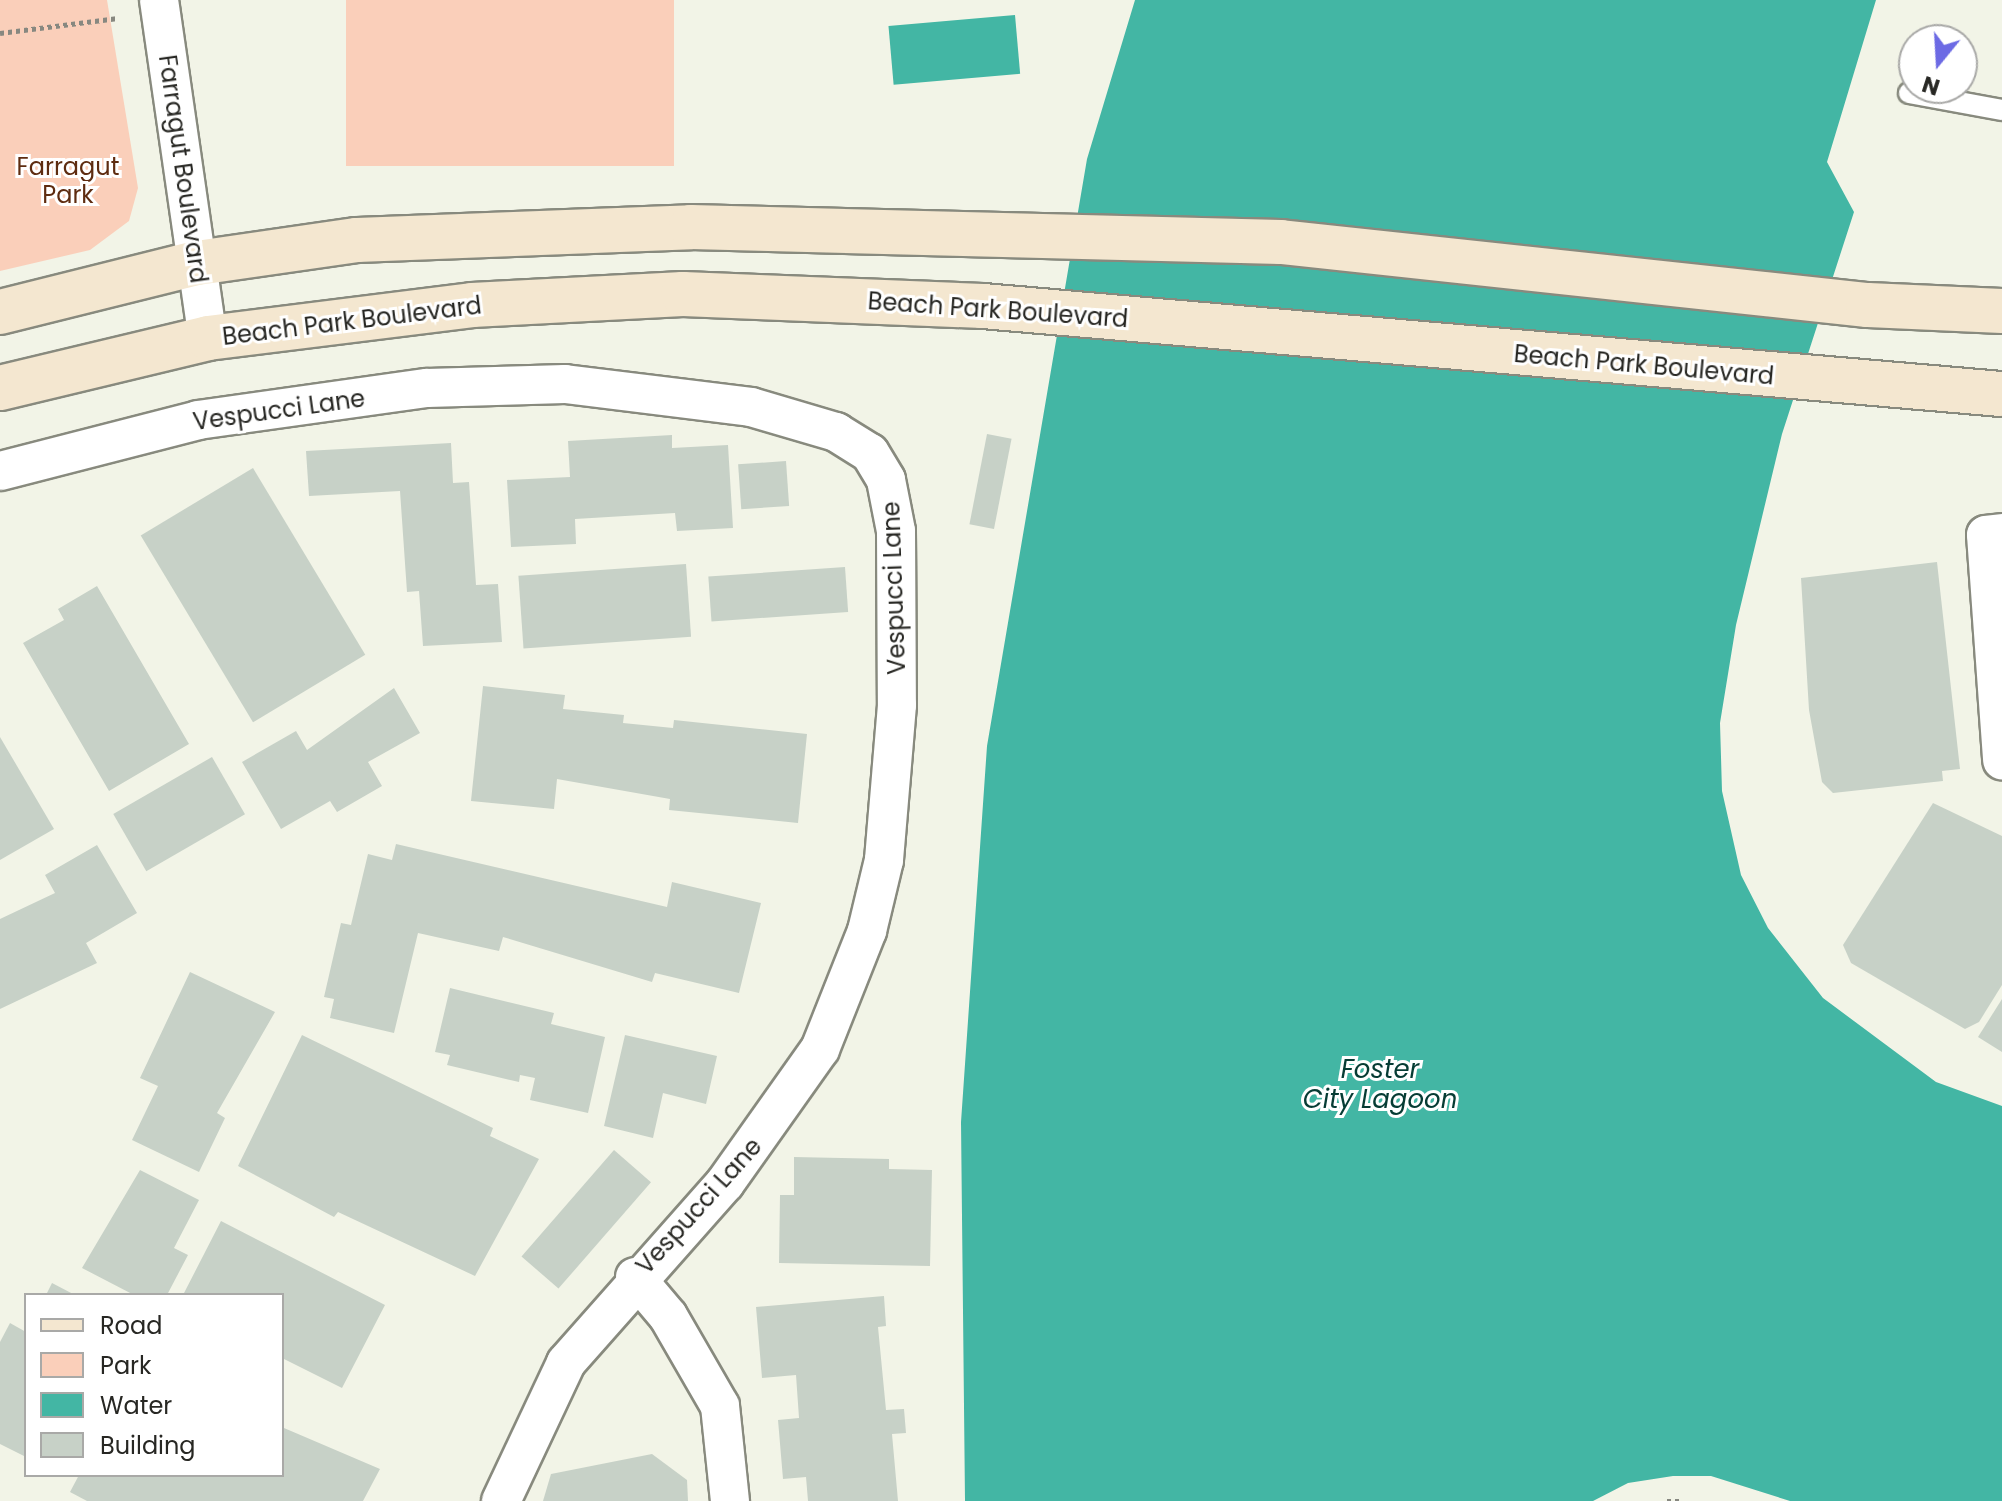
<!DOCTYPE html>
<style>
body{margin:0}
#map{position:relative;width:2002px;height:1501px;overflow:hidden;background:#f2f4e7;font-family:Poppins,sans-serif}
div>[style]{position:absolute}
.green>*{inset:0;background:#facfba;transform-origin:0 0}
.water>*{inset:0;background:#43b6a4;transform-origin:0 0}
.building>*{inset:0;background:#c7d1c7;transform-origin:0 0}
.path>*{height:5px;margin-top:-2.5px;transform-origin:0;background:repeating-linear-gradient(90deg,#878880 0 4px,transparent 0 8px)}
.roads{filter:drop-shadow(2px 0 #888a7e) drop-shadow(-2px 0 #888a7e) drop-shadow(0 2px #888a7e) drop-shadow(0 -2px #888a7e)}
.service>*{height:20px;margin:-10px;padding:0 10px;transform-origin:10px;border-radius:10px;background:#fff}
.minor>*{height:38px;margin:-19px;padding:0 19px;transform-origin:19px;border-radius:19px;background:#fff}
.secondary>*{height:44px;margin:-22px;padding:0 22px;transform-origin:22px;border-radius:22px;background:#f4e7d0}
span{translate:-50% -50%;white-space:nowrap;text-align:center;line-height:1.15;-webkit-text-stroke:6px #fff;paint-order:stroke}
.park-label{font-size:24px;color:#5e2c10}
.street-label{font-size:24px;color:#272723}
.water-label{font-size:26px;color:#063c34;font-style:italic}
.legend{position:absolute;left:24px;top:1293px;width:260px;height:184px;box-sizing:border-box;background:#fff;border:2px solid #a9a9a7;margin:0;padding:10px 14px;list-style:none;font-size:24px;color:#272723}
.legend li{display:flex;align-items:center;gap:16px;height:40px}
.legend b{width:40px;border:2px solid #a9a9a7}
.north{position:absolute;left:1898px;top:24px;width:80px;height:80px;box-sizing:border-box;background:#fff;border:2px solid #a9a9a7;border-radius:50%;rotate:198deg;font-size:22px;font-weight:700;line-height:32px;text-align:center;color:#272723}
.north::after{content:'';display:block;margin:auto;width:28px;height:36px;background:#6c6ae4;clip-path:polygon(50% 0,100% 100%,50% 72%,0 100%)}
</style>
<div id="map">
<div class="green">
<i style="clip-path:polygon(0 0,107px 0,138px 188px,129px 221px,90px 250px,0 271px)"></i>
<i style="left:346px;top:0;width:328px;height:166px"></i>
</div>
<div class="water">
<i style="clip-path:polygon(1135px 0,1876px 0,1827px 162px,1854px 212px,1782px 434px,1736px 625px,1720px 723px,1722px 791px,1741px 875px,1768px 928px,1823px 998px,1936px 1082px,2002px 1106px,2002px 1501px,1790px 1501px,1711px 1476px,1673px 1476px,1628px 1483px,1593px 1501px,965px 1501px,961px 1122px,987px 746px,1087px 159px)"></i>
<i style="left:1015px;top:15px;width:59px;height:127px;rotate:85deg"></i>
</div>
<div class="building">
<i style="left:987px;top:434px;width:25px;height:92px;rotate:11deg"></i>
<i style="clip-path:polygon(672px 435px,672px 448px,728px 445px,733px 528px,677px 531px,675px 513px,575px 519px,576px 544px,511px 547px,507px 480px,570px 477px,568px 441px)"></i>
<i style="clip-path:polygon(451px 443px,453px 483px,469px 482px,476px 585px,498px 584px,502px 642px,423px 646px,419px 591px,407px 592px,400px 491px,309px 496px,306px 451px)"></i>
<i style="left:786px;top:461px;width:45px;height:48px;rotate:86deg"></i>
<i style="left:253px;top:468px;width:218px;height:131px;rotate:59deg"></i>
<i style="clip-path:polygon(1937px 562px,1960px 769px,1942px 771px,1943px 781px,1833px 793px,1822px 782px,1809px 710px,1801px 578px)"></i>
<i style="left:686px;top:564px;width:73px;height:168px;rotate:86deg"></i>
<i style="left:845px;top:567px;width:45px;height:137px;rotate:86deg"></i>
<i style="clip-path:polygon(97px 586px,189px 744px,109px 791px,23px 643px,64px 620px,58px 609px)"></i>
<i style="clip-path:polygon(483px 686px,565px 695px,563px 709px,624px 715px,623px 723px,673px 728px,674px 720px,807px 734px,798px 823px,669px 810px,670px 799px,557px 779px,554px 809px,471px 801px)"></i>
<i style="clip-path:polygon(394px 688px,420px 733px,368px 762px,382px 786px,337px 812px,330px 801px,281px 829px,242px 762px,296px 731px,307px 750px)"></i>
<i style="clip-path:polygon(0 737px,54px 829px,0 860px)"></i>
<i style="left:212px;top:757px;width:66px;height:114px;rotate:60deg"></i>
<i style="clip-path:polygon(1933px 803px,2002px 836px,2002px 985px,1979px 1022px,1965px 1029px,1851px 963px,1843px 945px)"></i>
<i style="clip-path:polygon(396px 844px,667px 907px,672px 882px,761px 903px,739px 993px,655px 973px,652px 982px,503px 937px,499px 951px,418px 933px,394px 1033px,330px 1018px,334px 999px,324px 997px,341px 923px,351px 925px,368px 854px,392px 860px)"></i>
<i style="clip-path:polygon(97px 845px,137px 913px,86px 943px,97px 963px,0 1009px,0 919px,55px 893px,45px 875px)"></i>
<i style="clip-path:polygon(190px 972px,275px 1012px,217px 1113px,225px 1118px,199px 1172px,132px 1140px,158px 1086px,140px 1078px)"></i>
<i style="clip-path:polygon(450px 988px,554px 1013px,551px 1024px,605px 1037px,588px 1113px,530px 1100px,535px 1078px,520px 1075px,519px 1082px,447px 1065px,450px 1055px,435px 1052px)"></i>
<i style="clip-path:polygon(2002px 999px,2002px 1052px,1978px 1037px)"></i>
<i style="clip-path:polygon(302px 1035px,493px 1128px,490px 1136px,539px 1159px,475px 1276px,338px 1212px,334px 1217px,238px 1166px)"></i>
<i style="clip-path:polygon(625px 1035px,717px 1056px,706px 1104px,663px 1093px,653px 1138px,604px 1126px)"></i>
<i style="left:614px;top:1150px;width:49px;height:141px;rotate:41deg"></i>
<i style="clip-path:polygon(794px 1157px,889px 1159px,889px 1169px,932px 1170px,930px 1266px,779px 1263px,780px 1195px,794px 1195px)"></i>
<i style="clip-path:polygon(140px 1170px,199px 1200px,174px 1248px,188px 1255px,167px 1295px,134px 1295px,82px 1268px)"></i>
<i style="clip-path:polygon(221px 1221px,385px 1305px,342px 1388px,282px 1358px,282px 1295px,183px 1295px)"></i>
<i style="clip-path:polygon(52px 1283px,75px 1295px,46px 1295px)"></i>
<i style="clip-path:polygon(884px 1296px,886px 1326px,878px 1327px,886px 1410px,904px 1409px,906px 1433px,892px 1434px,898px 1501px,808px 1501px,806px 1477px,783px 1479px,778px 1420px,799px 1418px,796px 1375px,762px 1378px,756px 1307px)"></i>
<i style="clip-path:polygon(10px 1323px,26px 1332px,26px 1457px,0 1444px,0 1342px)"></i>
<i style="clip-path:polygon(284px 1428px,380px 1469px,363px 1501px,87px 1501px,70px 1492px,79px 1475px,282px 1475px)"></i>
<i style="clip-path:polygon(652px 1454px,687px 1480px,688px 1501px,543px 1501px,551px 1474px)"></i>
</div>
<div class="path">
<i style="left:0;top:33px;width:119px;rotate:-7.2deg"></i>
<i style="left:1667px;top:1501px;width:13px"></i>
</div>
<div class="roads">
<div class="service">
<i style="left:1909px;top:93px;width:95px;rotate:10.4deg"></i>
</div>
<div class="minor">
<i style="left:159px;top:0;width:342px;rotate:81.8deg"></i>
<i style="left:0;top:471px;width:204px;rotate:-14.4deg"></i>
<i style="left:198px;top:420px;width:231px;rotate:-8deg"></i>
<i style="left:427px;top:388px;width:138px;rotate:-1.7deg"></i>
<i style="left:565px;top:384px;width:187px;rotate:7deg"></i>
<i style="left:751px;top:407px;width:89px;rotate:16.4deg"></i>
<i style="left:836px;top:432px;width:40px;rotate:32deg"></i>
<i style="left:870px;top:453px;width:31px;rotate:59deg"></i>
<i style="left:886px;top:480px;width:52px;rotate:78.9deg"></i>
<i style="left:896px;top:531px;width:174px;rotate:89.7deg"></i>
<i style="left:897px;top:705px;width:156px;rotate:94.8deg"></i>
<i style="left:884px;top:860px;width:73px;rotate:103.5deg"></i>
<i style="left:867px;top:931px;width:127px;rotate:111.7deg"></i>
<i style="left:820px;top:1049px;width:164px;rotate:125.3deg"></i>
<i style="left:725px;top:1183px;width:240px;rotate:131.5deg"></i>
<i style="left:566px;top:1363px;width:153px;rotate:115.2deg"></i>
<i style="left:2002px;top:533px;width:16px;rotate:173deg"></i>
<i style="left:1986px;top:535px;width:226px;rotate:85.9deg"></i>
<i style="left:635px;top:1277px;width:51px;rotate:49.8deg"></i>
<i style="left:668px;top:1316px;width:104px;rotate:60deg"></i>
<i style="left:720px;top:1406px;width:96px;rotate:84deg"></i>
</div>
<div class="secondary">
<i style="left:0;top:312px;width:203px;rotate:-14deg"></i>
<i style="left:197px;top:263px;width:162px;rotate:-8.2deg"></i>
<i style="left:357px;top:240px;width:334px;rotate:-2.2deg"></i>
<i style="left:691px;top:227px;width:590px;rotate:1.46deg"></i>
<i style="left:1281px;top:242px;width:590px;rotate:6.13deg"></i>
<i style="left:1868px;top:305px;width:134px;rotate:2.6deg"></i>
<i style="left:0;top:388px;width:214px;rotate:-13.5deg"></i>
<i style="left:208px;top:338px;width:266px;rotate:-7.1deg"></i>
<i style="left:472px;top:305px;width:211px;rotate:-3deg"></i>
<i style="left:683px;top:294px;width:300px;rotate:2.3deg"></i>
<i style="left:983px;top:306px;width:1023px;rotate:4.94deg"></i>
</div>
</div>
<div class="park-label">
<span style="left:68px;top:181px">Farragut<br>Park</span>
</div>
<div class="street-label">
<span style="left:183px;top:169px;rotate:82deg">Farragut Boulevard</span>
<span style="left:998px;top:310px;rotate:4deg">Beach Park Boulevard</span>
<span style="left:352px;top:321px;rotate:-7deg">Beach Park Boulevard</span>
<span style="left:1644px;top:365px;rotate:5deg">Beach Park Boulevard</span>
<span style="left:279px;top:410px;rotate:-8deg">Vespucci Lane</span>
<span style="left:894px;top:588px;rotate:-92deg">Vespucci Lane</span>
<span style="left:699px;top:1206px;rotate:-48deg">Vespucci Lane</span>
</div>
<div class="water-label">
<span style="left:1380px;top:1085px">Foster<br>City Lagoon</span>
</div>
<ul class="legend">
<li><b style="height:10px;background:#f4e7d0"></b>Road</li>
<li><b style="height:22px;background:#facfba"></b>Park</li>
<li><b style="height:22px;background:#43b6a4"></b>Water</li>
<li><b style="height:22px;background:#c7d1c7"></b>Building</li>
</ul>
<div class="north">N</div>
</div>
